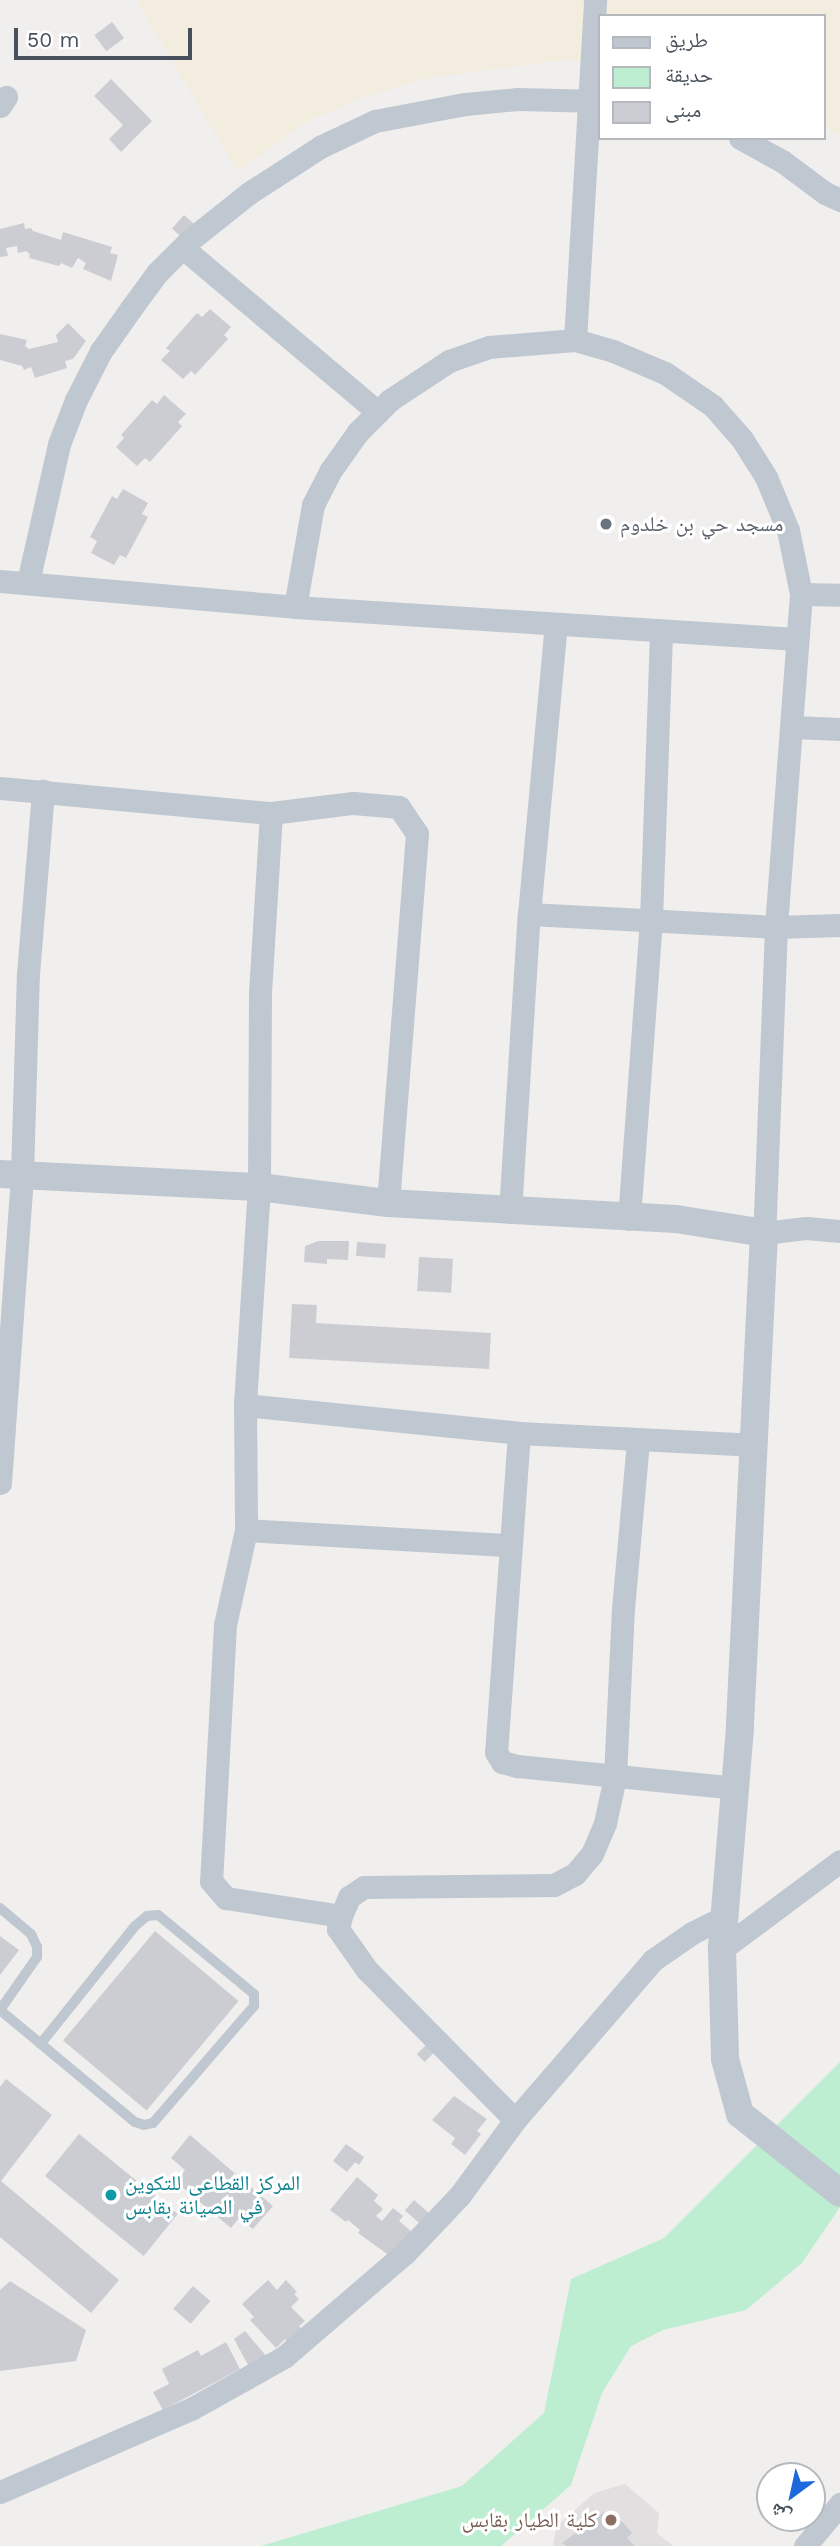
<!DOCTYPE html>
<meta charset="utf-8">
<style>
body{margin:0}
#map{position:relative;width:840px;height:2546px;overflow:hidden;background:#f1eeee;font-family:"Work Sans","Noto Naskh Arabic",sans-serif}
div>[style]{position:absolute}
.education>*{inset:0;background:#e2dfe0}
.green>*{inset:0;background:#bdeed2}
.sand>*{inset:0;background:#f2eddf}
.building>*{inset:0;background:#cbcdd3;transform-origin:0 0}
.service>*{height:10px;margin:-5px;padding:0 5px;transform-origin:5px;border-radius:5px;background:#bfc8d0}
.minor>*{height:23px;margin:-11.5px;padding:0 11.5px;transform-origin:11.5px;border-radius:11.5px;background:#bfc8d0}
.tertiary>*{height:28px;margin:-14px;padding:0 14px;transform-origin:14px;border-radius:14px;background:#bfc8d0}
.dots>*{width:19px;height:19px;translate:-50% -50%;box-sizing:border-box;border:4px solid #fff;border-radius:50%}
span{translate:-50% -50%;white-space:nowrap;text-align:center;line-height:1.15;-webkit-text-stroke:6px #fff;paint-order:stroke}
.worship-label{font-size:21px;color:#5b616d}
.left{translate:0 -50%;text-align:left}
.culture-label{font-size:21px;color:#0d838f}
.education-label{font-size:21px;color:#785e54}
.right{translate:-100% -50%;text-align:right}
.legend{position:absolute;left:598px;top:14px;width:228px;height:126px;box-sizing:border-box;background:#fff;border:2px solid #b5b9bd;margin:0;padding:9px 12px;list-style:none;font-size:21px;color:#47505b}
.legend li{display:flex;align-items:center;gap:14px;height:35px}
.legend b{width:35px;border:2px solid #b5b9bd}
.north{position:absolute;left:756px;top:2462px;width:70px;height:70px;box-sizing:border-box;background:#fff;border:2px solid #b5b9bd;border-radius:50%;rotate:213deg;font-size:19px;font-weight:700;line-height:28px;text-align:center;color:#47505b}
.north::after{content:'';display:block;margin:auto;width:24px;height:32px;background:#1d68dc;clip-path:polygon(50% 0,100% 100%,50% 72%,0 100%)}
.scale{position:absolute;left:14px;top:28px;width:178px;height:32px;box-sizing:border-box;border:4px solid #47505b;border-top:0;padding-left:9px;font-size:21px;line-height:24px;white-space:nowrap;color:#47505b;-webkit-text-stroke:5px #fff;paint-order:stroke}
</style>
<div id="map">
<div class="education">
<i style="clip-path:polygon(625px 2484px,659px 2513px,657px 2533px,673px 2546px,553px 2546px,556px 2527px,594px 2493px)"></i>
</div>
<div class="green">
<i style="clip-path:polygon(840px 2062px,840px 2207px,802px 2263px,746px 2310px,663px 2330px,631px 2346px,602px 2393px,571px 2485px,501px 2546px,261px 2546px,462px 2486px,544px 2413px,571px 2279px,664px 2238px)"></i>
</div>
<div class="sand">
<i style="clip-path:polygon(136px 0,840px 0,840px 136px,824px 127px,824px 16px,600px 16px,600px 64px,561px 60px,423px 79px,358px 99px,303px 124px,238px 172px)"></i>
</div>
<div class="building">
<i style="left:112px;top:22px;width:20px;height:22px;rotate:53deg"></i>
<i style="clip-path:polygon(111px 79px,152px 121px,121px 152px,109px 139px,123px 125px,94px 96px)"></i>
<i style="left:184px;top:215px;width:15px;height:18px;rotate:42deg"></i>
<i style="clip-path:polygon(24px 223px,25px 229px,31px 228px,33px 231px,61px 240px,63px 232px,112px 247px,110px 253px,118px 255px,111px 281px,83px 269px,86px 263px,78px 258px,72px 268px,61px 263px,59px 266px,29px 258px,30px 254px,26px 251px,18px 253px,17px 246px,6px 248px,8px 256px,0 257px,0 229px)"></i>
<i style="clip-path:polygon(210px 309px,231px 327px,224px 335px,228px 339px,195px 375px,191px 371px,183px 379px,161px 360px,170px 351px,166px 348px,197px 313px,202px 317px)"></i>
<i style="clip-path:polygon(68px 323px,86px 341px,73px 359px,65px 361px,67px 368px,35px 378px,31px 367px,24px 370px,22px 366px,0 360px,0 334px,27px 340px,25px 346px,29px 349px,58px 342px,56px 335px)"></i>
<i style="clip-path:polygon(164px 395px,186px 414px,178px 422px,182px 426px,150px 462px,145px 458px,137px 466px,116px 447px,124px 438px,121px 435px,152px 400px,157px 404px)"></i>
<i style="clip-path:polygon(123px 489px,148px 503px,142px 514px,148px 517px,126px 558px,120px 555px,114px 565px,91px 553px,97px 541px,90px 537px,112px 496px,117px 499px)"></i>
<i style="clip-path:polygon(318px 1241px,349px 1241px,348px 1260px,327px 1259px,327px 1264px,304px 1262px,305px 1246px)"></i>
<i style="left:357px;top:1242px;width:29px;height:14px;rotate:4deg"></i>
<i style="left:419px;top:1257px;width:34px;height:34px;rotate:3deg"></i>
<i style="clip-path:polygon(292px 1304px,317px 1305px,316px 1323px,491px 1333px,489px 1369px,289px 1358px)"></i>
<i style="left:155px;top:1931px;width:109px;height:143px;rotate:40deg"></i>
<i style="clip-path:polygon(0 1936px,19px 1950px,0 1975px)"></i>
<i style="left:426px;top:2045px;width:11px;height:13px;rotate:45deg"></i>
<i style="clip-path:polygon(6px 2079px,52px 2115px,1px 2181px,119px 2280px,91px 2313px,0 2237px,0 2087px)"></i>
<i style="clip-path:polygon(454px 2096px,487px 2119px,477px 2131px,481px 2134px,465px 2155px,451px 2144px,455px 2138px,432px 2120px)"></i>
<i style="left:79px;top:2134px;width:127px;height:54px;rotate:39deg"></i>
<i style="clip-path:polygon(190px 2135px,273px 2206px,253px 2229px,239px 2218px,231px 2228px,176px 2182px,185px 2170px,171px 2158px)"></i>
<i style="clip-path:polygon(346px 2144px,364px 2157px,359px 2165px,355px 2162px,347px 2172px,333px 2161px)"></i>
<i style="clip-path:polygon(357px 2177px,378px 2195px,374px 2201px,383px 2209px,376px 2216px,382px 2221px,393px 2208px,403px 2216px,399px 2221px,411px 2231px,390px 2256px,358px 2233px,360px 2230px,348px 2220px,346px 2222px,330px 2210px)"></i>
<i style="left:414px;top:2200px;width:29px;height:14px;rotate:41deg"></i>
<i style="clip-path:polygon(268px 2280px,277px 2290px,286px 2280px,297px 2292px,294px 2294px,299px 2299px,291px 2307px,305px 2321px,299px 2326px,305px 2332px,291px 2346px,285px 2339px,276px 2348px,250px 2320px,254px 2317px,242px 2304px)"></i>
<i style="clip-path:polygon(10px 2281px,86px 2330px,76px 2361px,0 2371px,0 2290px)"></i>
<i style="left:193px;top:2286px;width:23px;height:30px;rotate:41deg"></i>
<i style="clip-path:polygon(245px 2331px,273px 2364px,254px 2376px,234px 2339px)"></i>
<i style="clip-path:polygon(226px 2342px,240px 2369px,163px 2410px,153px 2392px,169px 2384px,162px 2369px,198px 2350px,201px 2356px)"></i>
<i style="clip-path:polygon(613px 2511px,632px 2533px,627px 2538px,635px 2546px,567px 2546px,562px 2543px,604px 2512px,606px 2518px)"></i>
</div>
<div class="service">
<i style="left:0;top:1908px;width:40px;rotate:40deg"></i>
<i style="left:31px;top:1934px;width:14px;rotate:65deg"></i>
<i style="left:37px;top:1947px;width:10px;rotate:90deg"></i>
<i style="left:37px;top:1957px;width:65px;rotate:124.9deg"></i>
<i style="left:0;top:2010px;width:175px;rotate:39.7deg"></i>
<i style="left:135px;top:2122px;width:9px;rotate:18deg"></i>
<i style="left:144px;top:2125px;width:9px;rotate:-13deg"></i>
<i style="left:153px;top:2123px;width:155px;rotate:-49.2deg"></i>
<i style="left:254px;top:2006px;width:12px;rotate:-90deg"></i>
<i style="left:254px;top:1994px;width:124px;rotate:-140.5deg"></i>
<i style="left:158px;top:1915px;width:11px;rotate:175deg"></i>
<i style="left:147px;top:1916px;width:16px;rotate:140deg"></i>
<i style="left:135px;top:1926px;width:149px;rotate:128.7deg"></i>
</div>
<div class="minor">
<i style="left:0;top:106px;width:11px;rotate:-56deg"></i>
<i style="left:740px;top:138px;width:48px;rotate:28.7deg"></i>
<i style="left:782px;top:161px;width:54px;rotate:36.7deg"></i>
<i style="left:825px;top:193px;width:17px;rotate:25deg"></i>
<i style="left:183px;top:248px;width:255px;rotate:40.1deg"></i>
<i style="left:575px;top:340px;width:341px;rotate:-86.6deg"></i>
<i style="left:0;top:581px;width:296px;rotate:5deg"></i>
<i style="left:295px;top:607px;width:502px;rotate:3.65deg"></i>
<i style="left:28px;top:582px;width:141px;rotate:-77.3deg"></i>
<i style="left:59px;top:444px;width:47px;rotate:-68.9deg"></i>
<i style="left:76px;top:400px;width:55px;rotate:-63deg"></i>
<i style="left:101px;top:351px;width:54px;rotate:-54.8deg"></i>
<i style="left:132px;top:307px;width:42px;rotate:-53.7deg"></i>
<i style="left:157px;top:273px;width:47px;rotate:-45deg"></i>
<i style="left:190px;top:240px;width:75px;rotate:-38.5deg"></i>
<i style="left:249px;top:193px;width:85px;rotate:-32.9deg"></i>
<i style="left:320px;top:147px;width:61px;rotate:-25.3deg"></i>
<i style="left:375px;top:121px;width:92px;rotate:-10.7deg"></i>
<i style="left:465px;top:104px;width:53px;rotate:-5.4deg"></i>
<i style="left:518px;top:99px;width:82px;rotate:1.4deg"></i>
<i style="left:801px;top:594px;width:39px;rotate:1deg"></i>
<i style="left:295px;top:607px;width:104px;rotate:-80deg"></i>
<i style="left:313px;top:505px;width:39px;rotate:-63deg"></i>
<i style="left:331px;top:470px;width:47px;rotate:-54.6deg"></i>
<i style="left:358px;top:432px;width:45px;rotate:-45deg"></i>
<i style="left:390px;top:400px;width:71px;rotate:-33.5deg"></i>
<i style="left:449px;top:361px;width:42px;rotate:-19.3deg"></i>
<i style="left:489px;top:347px;width:86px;rotate:-4.7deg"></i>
<i style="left:575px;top:340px;width:40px;rotate:16deg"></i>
<i style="left:613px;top:351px;width:56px;rotate:22.9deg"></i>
<i style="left:665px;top:373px;width:58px;rotate:34.5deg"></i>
<i style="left:713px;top:406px;width:44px;rotate:48.7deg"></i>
<i style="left:742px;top:439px;width:45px;rotate:57.7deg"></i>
<i style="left:766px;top:477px;width:57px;rotate:67.5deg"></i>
<i style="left:788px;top:530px;width:65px;rotate:78.5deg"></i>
<i style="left:801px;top:594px;width:334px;rotate:94.3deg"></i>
<i style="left:776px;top:927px;width:306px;rotate:92.2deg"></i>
<i style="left:764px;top:1233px;width:42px;rotate:-6.8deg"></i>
<i style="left:806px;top:1228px;width:34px;rotate:5deg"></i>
<i style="left:793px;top:727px;width:47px;rotate:2.4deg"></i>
<i style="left:0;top:788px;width:272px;rotate:5.3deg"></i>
<i style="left:271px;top:813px;width:83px;rotate:-7deg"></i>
<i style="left:353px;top:803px;width:46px;rotate:5deg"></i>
<i style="left:399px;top:807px;width:32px;rotate:56deg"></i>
<i style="left:417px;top:834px;width:370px;rotate:94.5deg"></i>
<i style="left:271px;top:813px;width:180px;rotate:93.5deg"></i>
<i style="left:260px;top:993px;width:194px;rotate:90.3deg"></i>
<i style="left:259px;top:1187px;width:218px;rotate:93.7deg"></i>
<i style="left:245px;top:1405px;width:125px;rotate:89.5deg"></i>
<i style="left:246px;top:1530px;width:97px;rotate:102.5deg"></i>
<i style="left:225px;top:1625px;width:256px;rotate:93.1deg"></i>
<i style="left:211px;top:1881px;width:23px;rotate:49deg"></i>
<i style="left:226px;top:1898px;width:116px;rotate:8.9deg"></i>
<i style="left:529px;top:914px;width:247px;rotate:3deg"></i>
<i style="left:776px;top:927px;width:64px;rotate:-1.8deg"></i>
<i style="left:510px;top:1212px;width:299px;rotate:-86.4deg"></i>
<i style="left:529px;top:914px;width:291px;rotate:-84.7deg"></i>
<i style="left:629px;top:1219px;width:300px;rotate:-85.8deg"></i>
<i style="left:651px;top:920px;width:289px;rotate:-88deg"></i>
<i style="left:245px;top:1405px;width:275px;rotate:5.8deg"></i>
<i style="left:519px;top:1433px;width:233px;rotate:2.9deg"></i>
<i style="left:519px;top:1433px;width:320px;rotate:94.1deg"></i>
<i style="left:496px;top:1752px;width:12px;rotate:59deg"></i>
<i style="left:502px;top:1762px;width:16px;rotate:15deg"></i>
<i style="left:517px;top:1766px;width:221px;rotate:5.7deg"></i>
<i style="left:0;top:1483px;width:310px;rotate:-85.9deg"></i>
<i style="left:22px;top:1174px;width:200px;rotate:-88.3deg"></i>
<i style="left:28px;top:974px;width:184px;rotate:-85.3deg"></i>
<i style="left:246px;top:1530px;width:264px;rotate:3.3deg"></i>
<i style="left:722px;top:1949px;width:147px;rotate:-36.7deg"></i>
<i style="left:515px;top:2120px;width:211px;rotate:-134.6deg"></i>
<i style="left:367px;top:1970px;width:50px;rotate:-125.3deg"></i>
<i style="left:338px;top:1929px;width:13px;rotate:-77deg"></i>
<i style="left:341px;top:1916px;width:21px;rotate:-67deg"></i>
<i style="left:349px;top:1897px;width:18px;rotate:-34deg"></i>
<i style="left:364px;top:1887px;width:190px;rotate:-0.6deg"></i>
<i style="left:554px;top:1885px;width:24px;rotate:-28deg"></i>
<i style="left:575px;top:1874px;width:26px;rotate:-50deg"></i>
<i style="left:592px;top:1854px;width:34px;rotate:-67deg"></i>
<i style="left:605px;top:1823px;width:47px;rotate:-77.7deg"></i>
<i style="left:615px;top:1777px;width:168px;rotate:-87.3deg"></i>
<i style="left:623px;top:1609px;width:169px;rotate:-84.9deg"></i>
<i style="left:0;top:2492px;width:208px;rotate:-23.5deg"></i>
<i style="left:191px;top:2409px;width:107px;rotate:-29.2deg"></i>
<i style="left:284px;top:2357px;width:160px;rotate:-40.7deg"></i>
<i style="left:405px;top:2253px;width:80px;rotate:-46.5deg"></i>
<i style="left:460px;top:2195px;width:93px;rotate:-53.7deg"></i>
<i style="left:515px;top:2120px;width:211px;rotate:-49.2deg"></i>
<i style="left:653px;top:1960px;width:47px;rotate:-34.7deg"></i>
<i style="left:692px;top:1933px;width:36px;rotate:-27deg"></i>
<i style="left:805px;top:2546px;width:55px;rotate:-50.2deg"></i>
</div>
<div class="tertiary">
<i style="left:0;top:1174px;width:259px;rotate:2.9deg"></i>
<i style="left:259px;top:1187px;width:130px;rotate:7.1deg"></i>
<i style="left:388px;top:1203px;width:288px;rotate:3.2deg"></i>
<i style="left:676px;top:1219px;width:89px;rotate:9deg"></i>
<i style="left:764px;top:1233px;width:496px;rotate:92.8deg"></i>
<i style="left:740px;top:1728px;width:222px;rotate:94.7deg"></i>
<i style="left:722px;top:1949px;width:110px;rotate:88.4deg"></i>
<i style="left:725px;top:2059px;width:57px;rotate:74.7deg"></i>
<i style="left:740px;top:2114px;width:127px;rotate:38.3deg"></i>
</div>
<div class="dots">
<i style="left:606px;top:524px;background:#6b7280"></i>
<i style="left:111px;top:2195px;background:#0f9aa8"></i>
<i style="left:611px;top:2520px;background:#8d6e63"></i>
</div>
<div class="worship-label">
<span class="left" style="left:620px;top:524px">مسجد حي بن خلدوم</span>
</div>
<div class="culture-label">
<span class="left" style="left:125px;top:2195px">المركز القطاعى للتكوين<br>في الصيانة بقابس</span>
</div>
<div class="education-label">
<span class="right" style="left:597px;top:2520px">كلية الطيار بقابس</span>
</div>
<ul class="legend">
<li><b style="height:9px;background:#bfc8d0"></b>طريق</li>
<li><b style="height:19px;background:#bdeed2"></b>حديقة</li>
<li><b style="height:19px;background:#cbcdd3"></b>مبنى</li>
</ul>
<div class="north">ش</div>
<div class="scale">50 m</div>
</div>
